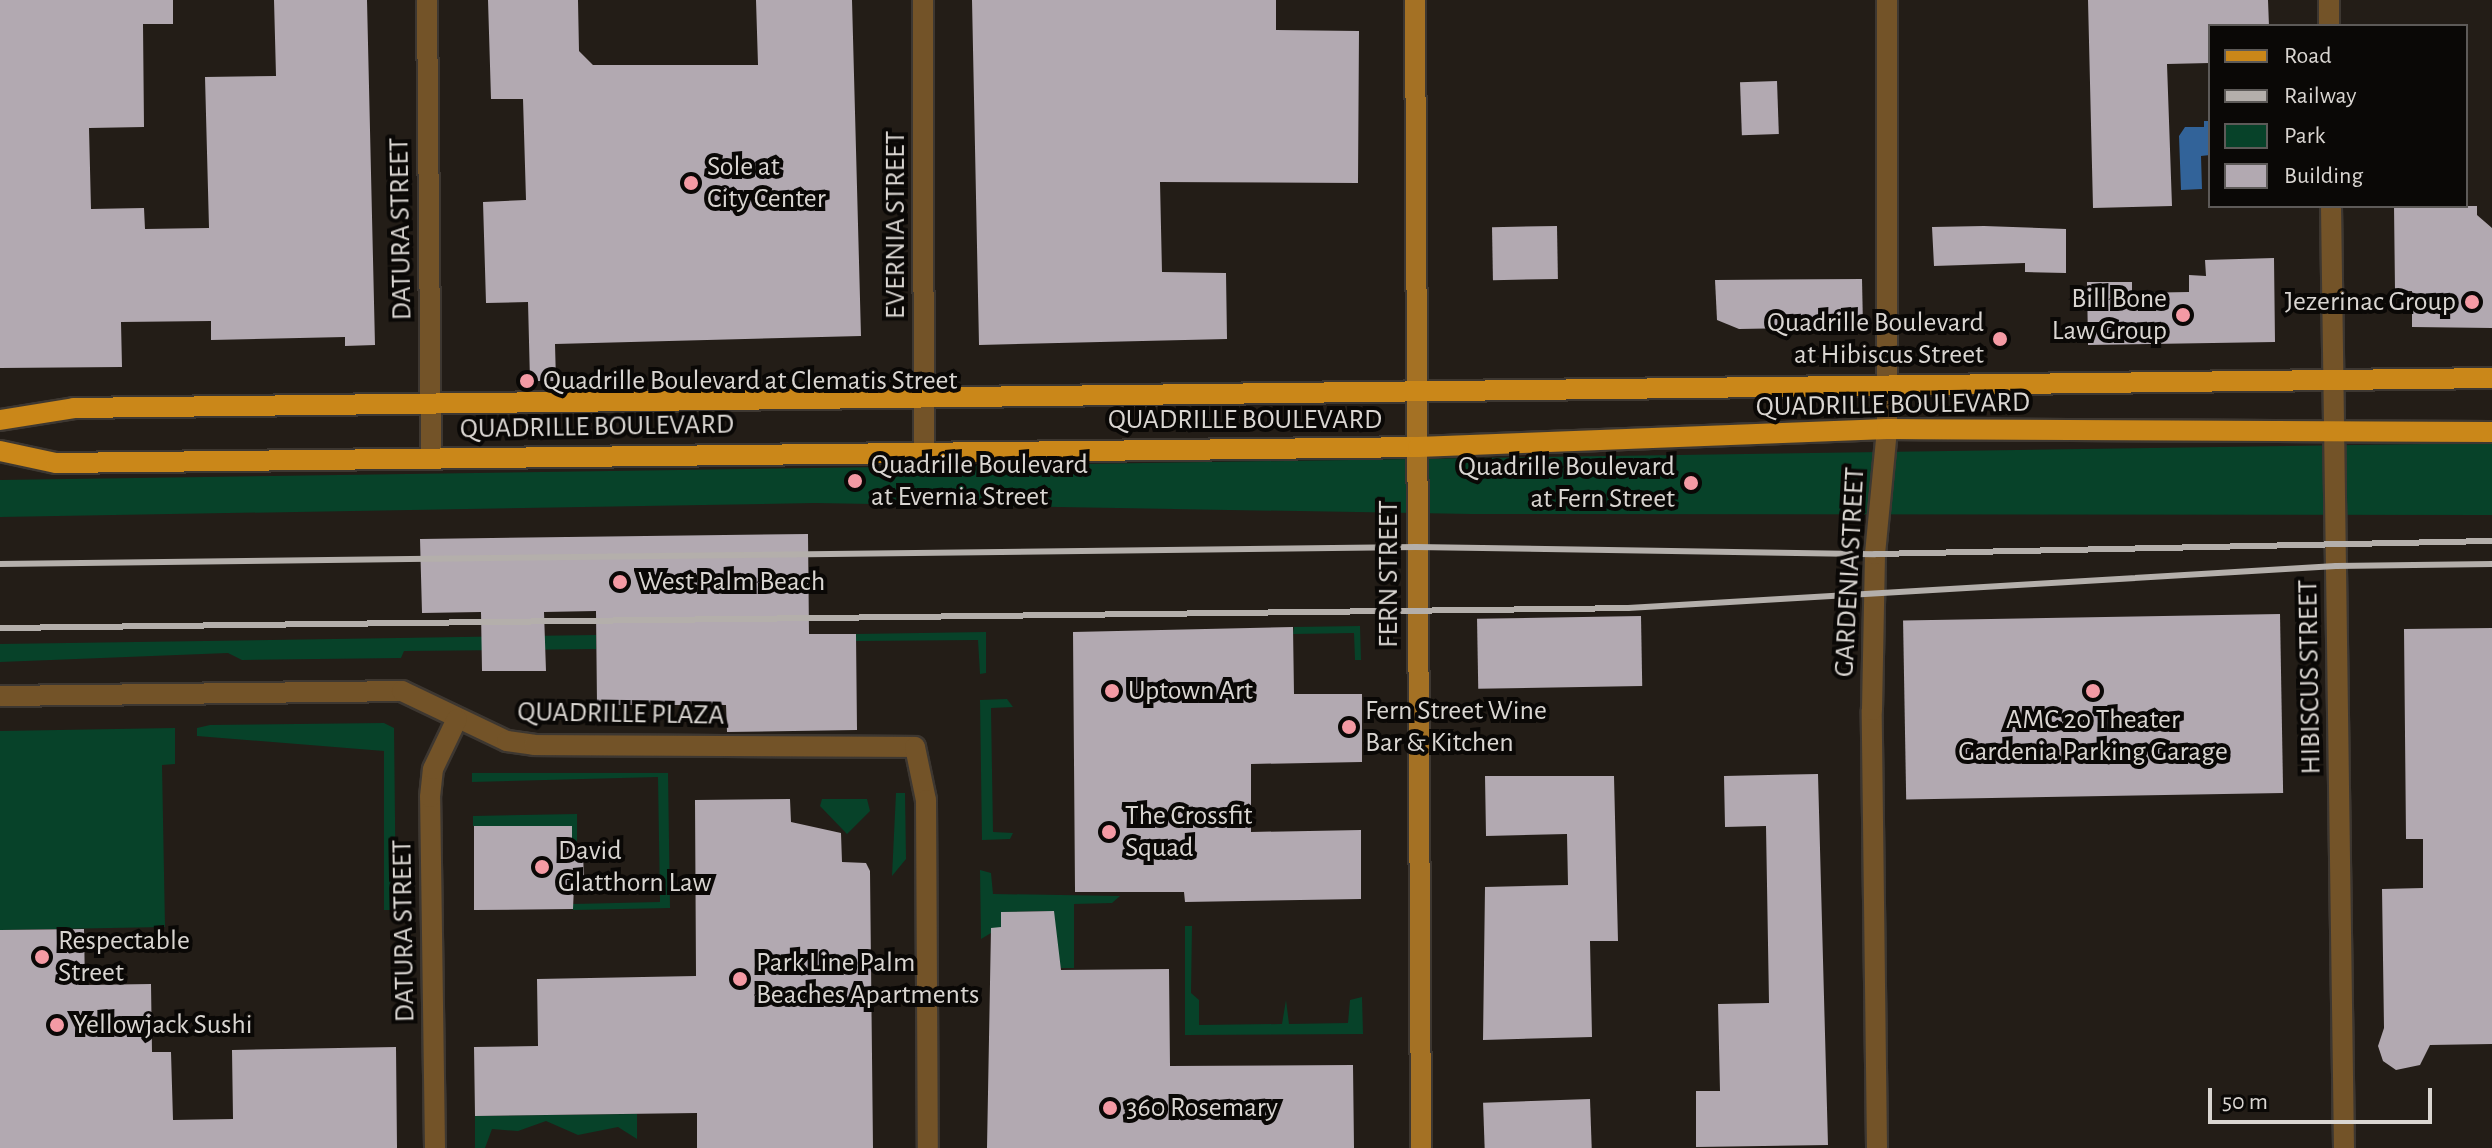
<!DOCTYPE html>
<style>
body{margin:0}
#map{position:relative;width:2492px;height:1148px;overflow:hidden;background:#231d17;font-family:"Alegreya Sans",sans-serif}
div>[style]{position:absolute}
.green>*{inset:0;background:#074229}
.water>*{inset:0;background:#326399}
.building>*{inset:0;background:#b2a9b1;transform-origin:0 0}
.roads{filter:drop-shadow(2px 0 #3d3731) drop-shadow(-2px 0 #3d3731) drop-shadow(0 2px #3d3731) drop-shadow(0 -2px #3d3731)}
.street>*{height:20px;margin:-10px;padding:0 10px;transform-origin:10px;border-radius:10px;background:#735328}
.secondary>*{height:20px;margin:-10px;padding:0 10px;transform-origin:10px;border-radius:10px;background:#a47124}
.primary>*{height:20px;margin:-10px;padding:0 10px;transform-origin:10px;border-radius:10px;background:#ca8719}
.rail>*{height:6px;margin:-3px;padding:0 3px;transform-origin:3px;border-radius:3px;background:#b4afab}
.dots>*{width:22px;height:22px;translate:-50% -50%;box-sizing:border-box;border:4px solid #0a0806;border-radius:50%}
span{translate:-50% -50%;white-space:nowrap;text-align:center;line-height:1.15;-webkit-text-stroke:8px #0a0806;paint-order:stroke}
.poi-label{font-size:28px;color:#dad6d2}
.left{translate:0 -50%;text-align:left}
.right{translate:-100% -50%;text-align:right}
.street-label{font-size:28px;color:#dad6d2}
.legend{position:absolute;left:2208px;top:24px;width:260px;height:184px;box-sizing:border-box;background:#0a0806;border:2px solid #5d5a58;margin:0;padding:10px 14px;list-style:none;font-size:24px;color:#dad6d2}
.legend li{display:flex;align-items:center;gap:16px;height:40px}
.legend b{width:40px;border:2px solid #5d5a58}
.scale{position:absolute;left:2208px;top:1088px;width:224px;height:36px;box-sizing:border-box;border:4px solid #dad6d2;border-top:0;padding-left:10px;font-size:24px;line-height:28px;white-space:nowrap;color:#dad6d2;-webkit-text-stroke:6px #0a0806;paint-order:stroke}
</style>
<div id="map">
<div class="green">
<i style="clip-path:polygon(2492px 443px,2492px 515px,1472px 514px,815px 503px,0 517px,0 480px)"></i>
<i style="clip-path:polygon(1360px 626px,1361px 660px,1355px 660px,1354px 633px,1293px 634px,1294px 627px)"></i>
<i style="clip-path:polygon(986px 632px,986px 673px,980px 674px,978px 640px,856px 641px,856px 634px)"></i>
<i style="clip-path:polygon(596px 635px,596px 649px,404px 651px,401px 658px,242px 660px,228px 653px,0 662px,0 644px)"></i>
<i style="clip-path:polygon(1007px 699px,1013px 707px,991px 708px,993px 832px,1013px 833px,1010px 839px,982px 840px,980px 700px)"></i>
<i style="clip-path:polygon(384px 723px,394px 728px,396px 910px,384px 910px,384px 751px,197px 736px,197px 728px,210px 725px)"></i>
<i style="clip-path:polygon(175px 728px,175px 764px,162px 765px,165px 927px,0 930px,0 731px)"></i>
<i style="clip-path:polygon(472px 773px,668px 773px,670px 908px,573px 910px,573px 904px,660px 902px,658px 777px,472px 782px)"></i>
<i style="clip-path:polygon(896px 793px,905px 793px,906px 859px,892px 876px)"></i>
<i style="clip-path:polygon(822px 799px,867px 799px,870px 811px,847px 834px,820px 806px)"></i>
<i style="clip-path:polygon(577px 814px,577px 845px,572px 845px,571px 826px,473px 826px,473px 816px)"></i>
<i style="clip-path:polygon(980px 870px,991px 873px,993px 894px,1120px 896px,1112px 903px,1074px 904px,1074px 968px,1061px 968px,1047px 911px,1001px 912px,1001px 927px,981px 939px)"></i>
<i style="clip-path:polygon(1185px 926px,1192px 926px,1191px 993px,1199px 1000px,1199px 1025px,1282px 1024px,1286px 1000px,1289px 1024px,1348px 1023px,1350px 1000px,1362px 997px,1363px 1034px,1185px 1035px)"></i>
<i style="clip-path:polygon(637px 1114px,637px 1139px,618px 1127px,578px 1135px,546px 1121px,518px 1131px,492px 1129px,485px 1148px,475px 1148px,475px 1116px)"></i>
</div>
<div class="water">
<i style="clip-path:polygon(2204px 121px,2210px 121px,2210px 155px,2201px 156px,2202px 189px,2181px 190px,2179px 136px,2185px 127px,2204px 127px)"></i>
</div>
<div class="building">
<i style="clip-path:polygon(0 0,173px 0,173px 24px,143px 24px,144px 127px,89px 128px,91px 209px,144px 208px,145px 229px,209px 228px,205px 77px,276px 76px,274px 0,367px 0,375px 345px,345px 346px,345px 337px,211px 340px,211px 321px,121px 322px,122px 367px,0 368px)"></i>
<i style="clip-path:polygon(488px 0,578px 0,579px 51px,593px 65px,758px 65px,756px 0,852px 0,861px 336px,555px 344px,556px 381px,530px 381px,528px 302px,486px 303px,483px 202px,526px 200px,523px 99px,491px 99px)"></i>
<i style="clip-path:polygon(972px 0,1276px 0,1276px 30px,1359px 31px,1358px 183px,1160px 182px,1162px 272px,1226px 273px,1227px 339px,979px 345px)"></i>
<i style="clip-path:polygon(2088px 0,2268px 0,2269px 26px,2210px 26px,2210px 63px,2167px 64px,2172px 206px,2093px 208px)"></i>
<i style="left:1777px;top:81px;width:53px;height:37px;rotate:88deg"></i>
<i style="clip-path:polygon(2394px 206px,2477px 206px,2477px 215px,2492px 228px,2492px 328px,2412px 327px,2412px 291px,2395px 291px)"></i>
<i style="left:1557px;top:226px;width:53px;height:65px;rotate:89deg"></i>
<i style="clip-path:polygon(1984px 226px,2066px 229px,2066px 273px,2025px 272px,2025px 263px,1934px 266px,1932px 227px)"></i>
<i style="clip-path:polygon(2274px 258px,2275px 342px,2088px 345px,2087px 282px,2132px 282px,2132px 293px,2189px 292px,2189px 275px,2206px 276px,2205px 260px)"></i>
<i style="clip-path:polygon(1862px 279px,1863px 327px,1739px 329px,1717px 320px,1715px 280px)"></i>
<i style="clip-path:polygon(808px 534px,809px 634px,856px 634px,857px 730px,727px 732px,726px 705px,597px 705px,596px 611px,544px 612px,546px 671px,482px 671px,481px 612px,422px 613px,420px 539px)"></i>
<i style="left:2280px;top:614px;width:179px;height:377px;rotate:89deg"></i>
<i style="left:1641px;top:616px;width:70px;height:164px;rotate:89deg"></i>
<i style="clip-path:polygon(1293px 627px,1294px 694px,1362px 694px,1362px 762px,1251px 764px,1251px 832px,1361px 830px,1361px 899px,1185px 902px,1184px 892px,1075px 892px,1073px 632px)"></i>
<i style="clip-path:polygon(2492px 628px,2492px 1044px,2430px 1045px,2420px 1065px,2396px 1070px,2383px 1061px,2378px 1046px,2384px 1028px,2382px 889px,2423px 888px,2423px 839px,2406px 839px,2404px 629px)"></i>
<i style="clip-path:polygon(1818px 774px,1828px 1145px,1696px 1147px,1696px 1091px,1720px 1091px,1718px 1004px,1769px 1003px,1766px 826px,1725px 827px,1724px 776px)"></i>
<i style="clip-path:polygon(1485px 776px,1614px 776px,1618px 941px,1590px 941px,1592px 1037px,1483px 1040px,1485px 887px,1568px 885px,1567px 834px,1486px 836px)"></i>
<i style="clip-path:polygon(790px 799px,791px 822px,841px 833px,842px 862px,866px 863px,870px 871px,873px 1148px,697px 1148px,697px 1113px,475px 1116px,474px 1047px,538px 1046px,537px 979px,696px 976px,695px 800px)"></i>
<i style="clip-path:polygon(474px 826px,572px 826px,572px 849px,583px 849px,584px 885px,574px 886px,573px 909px,474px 910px)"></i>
<i style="clip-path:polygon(1054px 911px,1061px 970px,1169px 969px,1170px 1066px,1353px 1065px,1354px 1148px,987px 1148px,991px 928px,1001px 927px,1001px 912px)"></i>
<i style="clip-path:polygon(84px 929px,85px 985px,151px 984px,152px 1052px,171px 1052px,173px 1120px,233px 1119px,232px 1050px,396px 1047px,397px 1148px,0 1148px,0 930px)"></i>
<i style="left:1590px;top:1099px;width:49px;height:107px;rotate:88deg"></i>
</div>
<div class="roads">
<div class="street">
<i style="left:427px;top:0;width:458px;rotate:89.5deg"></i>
<i style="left:923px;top:0;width:450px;rotate:89.9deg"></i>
<i style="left:2329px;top:0;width:26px;rotate:90deg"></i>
<i style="left:2331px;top:206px;width:942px;rotate:89.21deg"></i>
<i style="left:0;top:696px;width:402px;rotate:-0.7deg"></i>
<i style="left:402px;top:691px;width:116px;rotate:25.5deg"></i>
<i style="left:507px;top:741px;width:27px;rotate:8deg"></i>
<i style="left:534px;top:745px;width:381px;rotate:0.3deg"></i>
<i style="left:915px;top:747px;width:54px;rotate:78.3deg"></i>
<i style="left:926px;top:800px;width:348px;rotate:89.7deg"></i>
<i style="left:435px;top:1148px;width:351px;rotate:-90.8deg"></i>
<i style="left:430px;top:797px;width:28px;rotate:-84deg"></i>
<i style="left:433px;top:769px;width:55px;rotate:-64.4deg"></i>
<i style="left:1877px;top:1148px;width:438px;rotate:-90.7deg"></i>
<i style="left:1872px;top:710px;width:156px;rotate:-88.9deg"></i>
<i style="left:1875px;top:554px;width:126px;rotate:-84.5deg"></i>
<i style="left:1887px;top:429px;width:429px;rotate:-90deg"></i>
</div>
<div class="secondary">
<i style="left:1415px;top:0;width:1148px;rotate:89.7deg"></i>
</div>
<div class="primary">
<i style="left:0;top:420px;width:75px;rotate:-9.2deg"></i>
<i style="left:74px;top:408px;width:2418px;rotate:-0.71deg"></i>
<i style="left:0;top:451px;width:57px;rotate:12.1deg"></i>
<i style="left:56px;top:463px;width:1362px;rotate:-0.67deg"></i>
<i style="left:1418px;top:447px;width:469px;rotate:-2.2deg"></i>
<i style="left:1887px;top:429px;width:605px;rotate:0.28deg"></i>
</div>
</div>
<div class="rail">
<i style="left:0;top:564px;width:1416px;rotate:-0.69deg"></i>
<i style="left:1416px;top:547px;width:459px;rotate:0.9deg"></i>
<i style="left:1875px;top:554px;width:617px;rotate:-1.21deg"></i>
<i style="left:0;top:628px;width:1628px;rotate:-0.7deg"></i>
<i style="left:1628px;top:608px;width:709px;rotate:-3.39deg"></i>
<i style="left:2336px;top:566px;width:156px;rotate:-0.7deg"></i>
</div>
<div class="dots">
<i style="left:691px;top:183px;background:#f49aa4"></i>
<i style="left:2472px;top:302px;background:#f49aa4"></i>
<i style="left:2183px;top:315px;background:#f49aa4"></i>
<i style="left:2000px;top:339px;background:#f49aa4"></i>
<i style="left:527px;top:381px;background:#f49aa4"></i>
<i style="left:855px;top:481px;background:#f49aa4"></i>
<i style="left:1691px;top:483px;background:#f49aa4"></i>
<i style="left:620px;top:582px;background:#f49aa4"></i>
<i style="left:1112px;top:691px;background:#f49aa4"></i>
<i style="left:2093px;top:691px;background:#f49aa4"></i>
<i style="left:1349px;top:727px;background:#f49aa4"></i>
<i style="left:1109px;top:832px;background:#f49aa4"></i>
<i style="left:542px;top:867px;background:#f49aa4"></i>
<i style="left:42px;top:957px;background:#f49aa4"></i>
<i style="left:740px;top:979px;background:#f49aa4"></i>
<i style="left:57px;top:1025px;background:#f49aa4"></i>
<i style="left:1110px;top:1108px;background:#f49aa4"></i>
</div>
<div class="poi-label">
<span class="left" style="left:707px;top:183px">Sole at<br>City Center</span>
<span class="right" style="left:2167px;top:315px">Bill Bone<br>Law Group</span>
<span class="right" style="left:2456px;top:302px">Jezerinac Group</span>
<span class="right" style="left:1984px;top:339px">Quadrille Boulevard<br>at Hibiscus Street</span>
<span class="left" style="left:543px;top:381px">Quadrille Boulevard at Clematis Street</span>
<span class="left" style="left:871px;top:481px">Quadrille Boulevard<br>at Evernia Street</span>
<span class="right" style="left:1675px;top:483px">Quadrille Boulevard<br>at Fern Street</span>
<span class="left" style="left:638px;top:582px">West Palm Beach</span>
<span class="left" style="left:1128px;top:691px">Uptown Art</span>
<span class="left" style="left:1365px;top:727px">Fern Street Wine<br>Bar &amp; Kitchen</span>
<span style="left:2093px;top:736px">AMC 20 Theater<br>Gardenia Parking Garage</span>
<span class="left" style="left:1125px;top:832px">The Crossfit<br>Squad</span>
<span class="left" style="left:558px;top:867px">David<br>Glatthorn Law</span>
<span class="left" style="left:58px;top:957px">Respectable<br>Street</span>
<span class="left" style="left:756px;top:979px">Park Line Palm<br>Beaches Apartments</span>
<span class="left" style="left:73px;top:1025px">Yellowjack Sushi</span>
<span class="left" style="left:1126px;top:1108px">360 Rosemary</span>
</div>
<div class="street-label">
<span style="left:896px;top:225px;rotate:-90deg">EVERNIA STREET</span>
<span style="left:401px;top:229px;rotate:-91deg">DATURA STREET</span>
<span style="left:1893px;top:405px;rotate:-1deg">QUADRILLE BOULEVARD</span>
<span style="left:1245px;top:420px">QUADRILLE BOULEVARD</span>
<span style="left:597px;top:427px;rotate:-1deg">QUADRILLE BOULEVARD</span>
<span style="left:1850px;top:572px;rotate:-87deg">GARDENIA STREET</span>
<span style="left:1389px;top:574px;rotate:-90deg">FERN STREET</span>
<span style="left:2310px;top:677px;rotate:-91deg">HIBISCUS STREET</span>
<span style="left:621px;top:714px;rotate:1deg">QUADRILLE PLAZA</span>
<span style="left:404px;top:931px;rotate:-91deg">DATURA STREET</span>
</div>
<ul class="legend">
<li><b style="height:10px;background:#ca8719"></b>Road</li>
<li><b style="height:10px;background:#b4afab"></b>Railway</li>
<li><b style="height:22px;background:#074229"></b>Park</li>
<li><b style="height:22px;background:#b2a9b1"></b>Building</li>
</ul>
<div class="scale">50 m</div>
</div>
